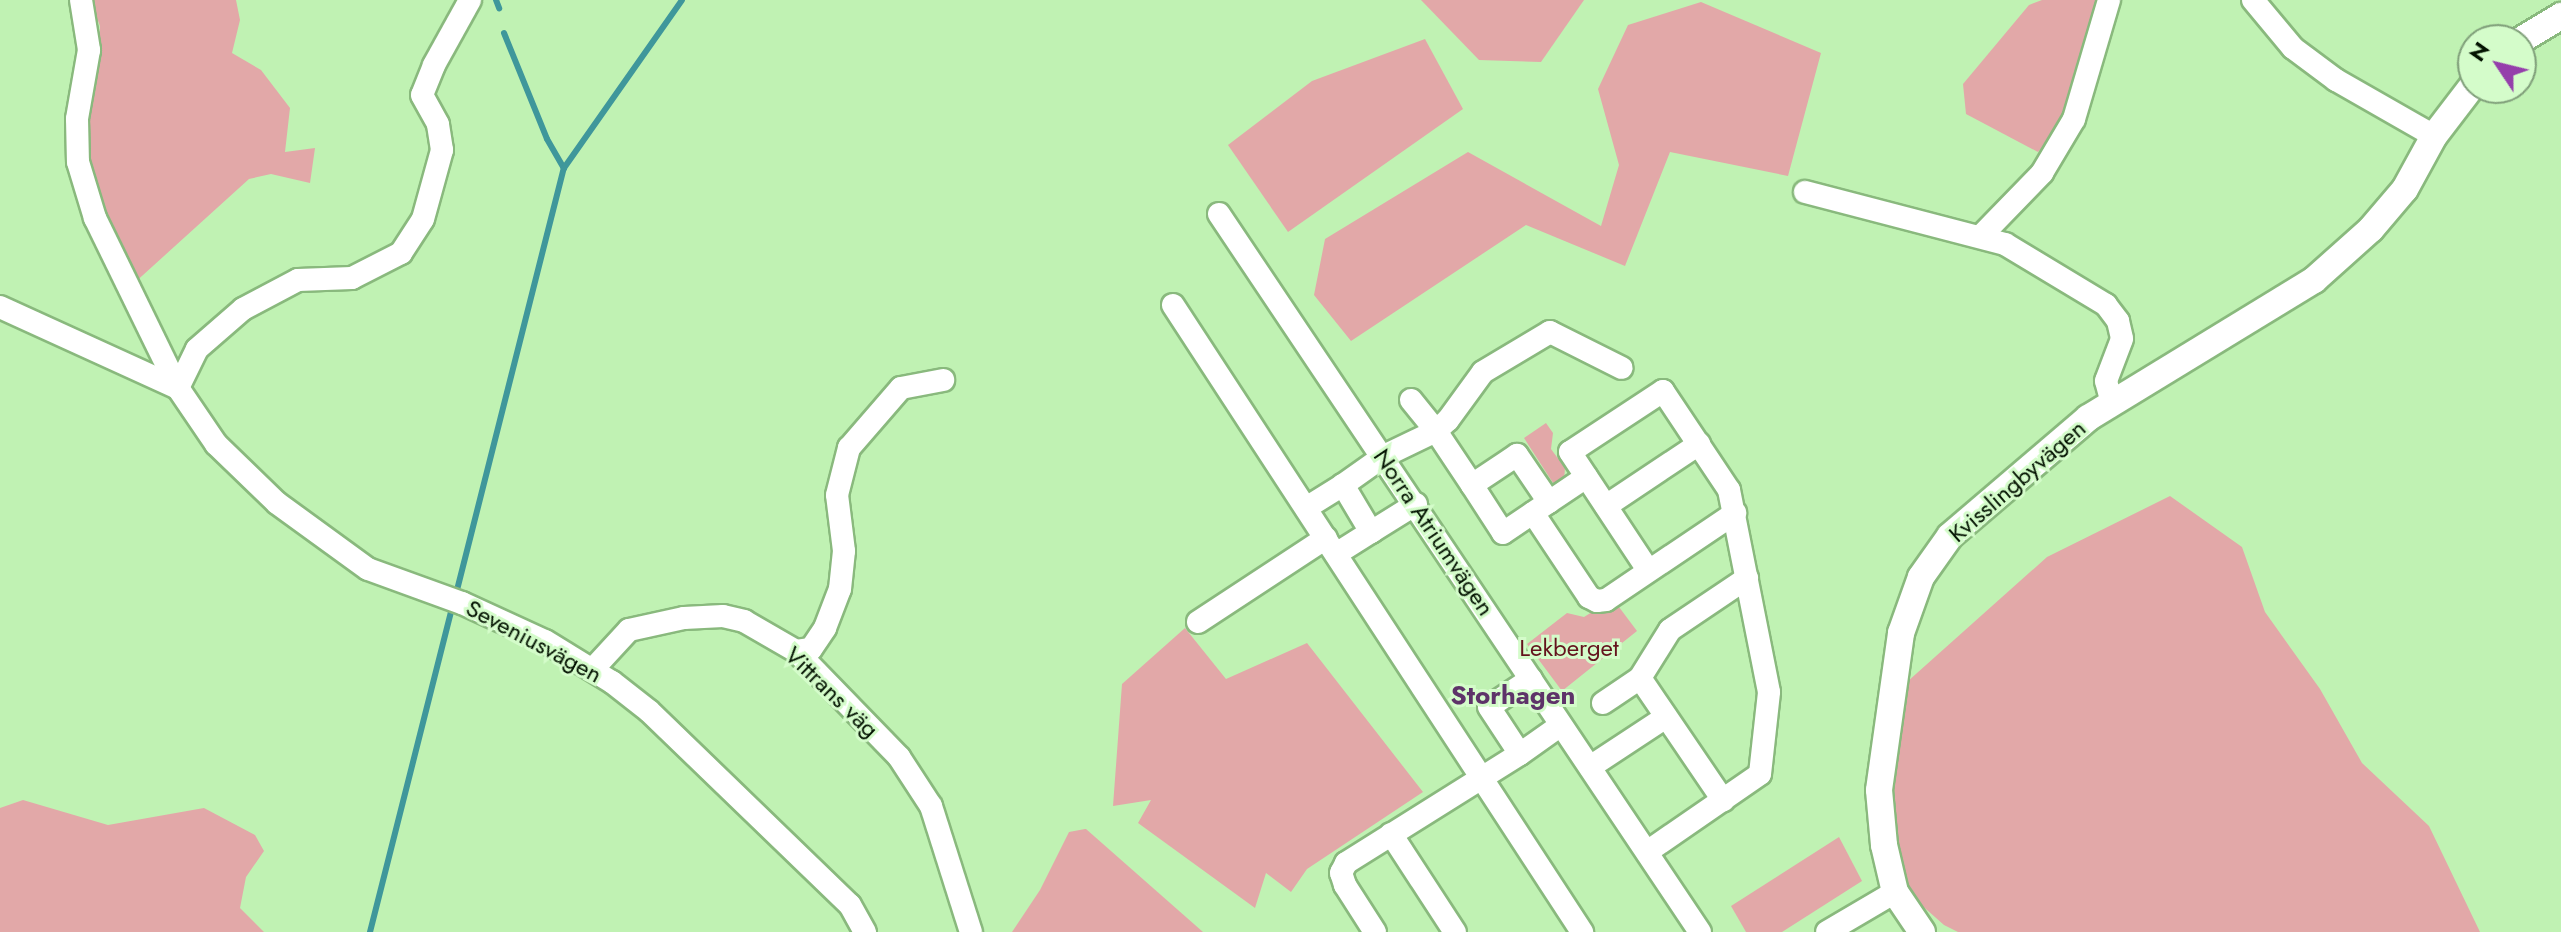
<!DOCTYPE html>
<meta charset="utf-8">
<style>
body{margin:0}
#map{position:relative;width:2561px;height:932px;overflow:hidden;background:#c0f2b3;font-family:Jost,sans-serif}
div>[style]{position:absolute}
.green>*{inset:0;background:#e2a8a8}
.stream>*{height:6px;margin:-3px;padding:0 3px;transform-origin:3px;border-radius:3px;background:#3f979b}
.roads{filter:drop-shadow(2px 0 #89b97d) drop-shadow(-2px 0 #89b97d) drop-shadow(0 2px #89b97d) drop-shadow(0 -2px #89b97d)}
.minor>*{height:22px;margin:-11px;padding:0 11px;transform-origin:11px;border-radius:11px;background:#fff}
.tertiary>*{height:26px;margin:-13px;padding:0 13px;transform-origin:13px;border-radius:13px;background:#fff}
span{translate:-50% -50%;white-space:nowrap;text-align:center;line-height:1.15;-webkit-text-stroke:6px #d4fcca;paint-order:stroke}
.street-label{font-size:24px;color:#031301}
.park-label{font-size:24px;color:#64131d}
.neighbourhood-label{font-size:26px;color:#5e3369;font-weight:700}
.north{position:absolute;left:2457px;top:24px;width:80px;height:80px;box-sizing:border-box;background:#d4fcca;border:2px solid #809f7a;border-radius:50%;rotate:305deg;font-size:22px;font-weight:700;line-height:32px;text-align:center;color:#031301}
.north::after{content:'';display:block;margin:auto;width:28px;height:36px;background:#953eab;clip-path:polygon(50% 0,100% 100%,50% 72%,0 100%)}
</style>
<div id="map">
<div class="green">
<i style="clip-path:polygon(90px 0,236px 0,240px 20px,232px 53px,261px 70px,290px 108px,285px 152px,315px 148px,310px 183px,271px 174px,249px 179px,132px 285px,89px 187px,84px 125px,97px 76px,100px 26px)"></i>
<i style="clip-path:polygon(1421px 0,1584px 0,1541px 62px,1479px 60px)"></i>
<i style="clip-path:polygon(2042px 0,2104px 0,2068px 117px,2038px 152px,1966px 114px,1963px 84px,2029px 5px)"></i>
<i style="clip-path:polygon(1701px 2px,1821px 53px,1788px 176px,1670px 152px,1625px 266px,1526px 225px,1351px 341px,1314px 295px,1325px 239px,1468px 152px,1601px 226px,1619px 165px,1598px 89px,1628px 25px)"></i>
<i style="clip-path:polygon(1425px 39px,1463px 109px,1288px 232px,1228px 145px,1312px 81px)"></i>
<i style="clip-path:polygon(1546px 423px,1553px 433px,1551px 449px,1565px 468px,1564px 481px,1555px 486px,1524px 438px)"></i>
<i style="clip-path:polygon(2170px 496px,2242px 547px,2265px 612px,2320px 689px,2362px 763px,2429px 826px,2480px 932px,1958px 932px,1944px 925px,1893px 880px,1883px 812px,1898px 690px,2047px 557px)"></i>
<i style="clip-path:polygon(1613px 599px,1637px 631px,1562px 691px,1527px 644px,1567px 613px,1584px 617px)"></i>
<i style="clip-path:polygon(1185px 628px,1226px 679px,1307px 643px,1423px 792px,1307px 869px,1291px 892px,1266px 873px,1255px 908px,1138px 823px,1151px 800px,1113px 806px,1122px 684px)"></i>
<i style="clip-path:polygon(23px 800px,108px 825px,204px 808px,255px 835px,264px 851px,246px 877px,240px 908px,264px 932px,0 932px,0 808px)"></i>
<i style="clip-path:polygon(1085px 829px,1086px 829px,1203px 932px,1012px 932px,1040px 890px,1069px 832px)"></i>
<i style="clip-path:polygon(1839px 837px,1862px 881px,1782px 932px,1746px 932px,1731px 906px)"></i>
</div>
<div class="stream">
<i style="left:496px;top:0;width:9px;rotate:69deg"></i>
<i style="left:504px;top:33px;width:114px;rotate:67.9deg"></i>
<i style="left:547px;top:139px;width:34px;rotate:60deg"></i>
<i style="left:456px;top:594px;width:439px;rotate:-75.8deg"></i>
<i style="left:564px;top:168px;width:205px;rotate:-54.9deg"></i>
<i style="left:370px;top:932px;width:337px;rotate:-75.8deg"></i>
</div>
<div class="roads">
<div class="minor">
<i style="left:81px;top:0;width:51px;rotate:80.9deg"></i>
<i style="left:89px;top:50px;width:70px;rotate:99.9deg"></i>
<i style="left:77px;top:119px;width:43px;rotate:88.7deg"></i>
<i style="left:78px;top:162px;width:59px;rotate:73.1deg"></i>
<i style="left:95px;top:218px;width:189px;rotate:64deg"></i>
<i style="left:178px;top:388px;width:68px;rotate:55.8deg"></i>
<i style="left:216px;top:444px;width:85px;rotate:44deg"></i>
<i style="left:277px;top:503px;width:112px;rotate:36deg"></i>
<i style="left:368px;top:569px;width:100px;rotate:19.9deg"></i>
<i style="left:462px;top:603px;width:91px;rotate:24.6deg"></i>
<i style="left:545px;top:641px;width:79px;rotate:31.5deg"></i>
<i style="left:612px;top:682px;width:47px;rotate:38.1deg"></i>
<i style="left:649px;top:711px;width:279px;rotate:44deg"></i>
<i style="left:850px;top:905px;width:31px;rotate:61deg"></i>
<i style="left:2253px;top:0;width:62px;rotate:50.2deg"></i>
<i style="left:2293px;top:48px;width:54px;rotate:36.7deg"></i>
<i style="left:2336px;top:80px;width:113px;rotate:29.7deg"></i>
<i style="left:1805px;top:192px;width:207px;rotate:14.6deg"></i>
<i style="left:2005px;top:244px;width:118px;rotate:31.1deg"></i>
<i style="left:2106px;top:305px;width:20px;rotate:53deg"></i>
<i style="left:2118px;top:321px;width:18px;rotate:77deg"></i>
<i style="left:2122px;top:339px;width:45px;rotate:110.9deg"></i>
<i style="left:2106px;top:381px;width:23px;rotate:75deg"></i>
<i style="left:1219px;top:214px;width:864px;rotate:56.18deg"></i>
<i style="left:1981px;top:236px;width:88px;rotate:-45.9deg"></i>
<i style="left:2042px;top:173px;width:63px;rotate:-59.3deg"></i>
<i style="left:2074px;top:119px;width:124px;rotate:-73.6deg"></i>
<i style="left:1173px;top:305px;width:749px;rotate:56.88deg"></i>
<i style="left:0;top:307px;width:196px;rotate:24.5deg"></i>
<i style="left:178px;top:388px;width:43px;rotate:-64deg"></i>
<i style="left:197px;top:349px;width:61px;rotate:-41deg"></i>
<i style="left:243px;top:309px;width:62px;rotate:-27.8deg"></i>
<i style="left:298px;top:280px;width:54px;rotate:-2.1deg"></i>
<i style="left:352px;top:278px;width:55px;rotate:-27deg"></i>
<i style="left:401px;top:253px;width:40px;rotate:-57.1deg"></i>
<i style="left:423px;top:219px;width:72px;rotate:-74.6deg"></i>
<i style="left:442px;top:150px;width:26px;rotate:-99deg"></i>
<i style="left:438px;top:124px;width:33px;rotate:-119deg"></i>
<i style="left:422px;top:95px;width:32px;rotate:-68deg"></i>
<i style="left:434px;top:65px;width:74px;rotate:-61deg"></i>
<i style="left:1411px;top:400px;width:40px;rotate:51deg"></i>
<i style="left:1436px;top:431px;width:65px;rotate:56.3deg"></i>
<i style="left:1472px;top:485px;width:57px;rotate:57.1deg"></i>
<i style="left:1503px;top:533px;width:55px;rotate:-34deg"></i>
<i style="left:1549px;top:502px;width:57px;rotate:-124.2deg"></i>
<i style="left:1517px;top:455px;width:54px;rotate:146.3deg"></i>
<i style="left:1549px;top:502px;width:45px;rotate:-34deg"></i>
<i style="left:1416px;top:504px;width:53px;rotate:148.1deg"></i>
<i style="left:1371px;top:532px;width:55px;rotate:-120.8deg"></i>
<i style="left:1343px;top:485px;width:50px;rotate:-35.3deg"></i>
<i style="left:1384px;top:456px;width:58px;rotate:-25.7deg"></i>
<i style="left:1436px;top:431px;width:16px;rotate:-43deg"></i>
<i style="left:1448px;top:420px;width:59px;rotate:-53.9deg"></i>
<i style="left:1483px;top:372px;width:78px;rotate:-30.8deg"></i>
<i style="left:1550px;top:332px;width:80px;rotate:26.6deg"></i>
<i style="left:1606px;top:506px;width:112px;rotate:-33.7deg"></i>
<i style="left:1306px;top:508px;width:44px;rotate:-31.9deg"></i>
<i style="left:1533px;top:513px;width:101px;rotate:56.3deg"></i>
<i style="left:1589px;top:597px;width:9px;rotate:27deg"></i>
<i style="left:1597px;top:601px;width:9px;rotate:-6deg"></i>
<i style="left:1606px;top:600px;width:156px;rotate:-34deg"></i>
<i style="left:1336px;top:554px;width:45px;rotate:-32.3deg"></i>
<i style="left:1198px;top:622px;width:153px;rotate:-33.3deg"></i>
<i style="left:796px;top:651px;width:15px;rotate:-8deg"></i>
<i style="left:811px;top:649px;width:25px;rotate:-56deg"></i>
<i style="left:825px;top:628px;width:42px;rotate:-69deg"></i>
<i style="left:840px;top:589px;width:38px;rotate:-84deg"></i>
<i style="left:844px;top:551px;width:56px;rotate:-97.1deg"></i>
<i style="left:837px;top:495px;width:49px;rotate:-75.7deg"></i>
<i style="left:849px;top:448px;width:79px;rotate:-49.1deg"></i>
<i style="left:901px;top:388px;width:43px;rotate:-10.8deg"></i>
<i style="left:593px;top:669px;width:53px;rotate:-47.3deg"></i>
<i style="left:629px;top:630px;width:56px;rotate:-12.3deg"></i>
<i style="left:684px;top:618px;width:39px;rotate:-3deg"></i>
<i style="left:723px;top:616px;width:22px;rotate:13deg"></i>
<i style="left:744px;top:621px;width:60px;rotate:30deg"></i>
<i style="left:796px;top:651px;width:148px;rotate:45.8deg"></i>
<i style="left:899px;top:757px;width:59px;rotate:56.9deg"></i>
<i style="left:931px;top:806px;width:132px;rotate:72.4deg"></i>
<i style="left:1640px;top:678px;width:148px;rotate:55.8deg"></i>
<i style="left:1531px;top:679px;width:50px;rotate:146.3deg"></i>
<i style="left:1489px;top:707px;width:56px;rotate:56.6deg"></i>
<i style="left:1520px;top:754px;width:50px;rotate:-35.3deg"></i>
<i style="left:1603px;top:703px;width:45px;rotate:-34deg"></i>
<i style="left:1640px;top:678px;width:57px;rotate:-58deg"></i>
<i style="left:1670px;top:630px;width:93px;rotate:-34deg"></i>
<i style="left:1590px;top:767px;width:91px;rotate:-33.3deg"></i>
<i style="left:1391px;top:834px;width:117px;rotate:56.9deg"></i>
<i style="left:1647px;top:852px;width:137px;rotate:-34.6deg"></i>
<i style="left:1760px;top:774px;width:82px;rotate:-83.7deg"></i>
<i style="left:1769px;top:692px;width:206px;rotate:-101.2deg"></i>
<i style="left:1729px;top:490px;width:119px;rotate:-123.7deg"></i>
<i style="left:1663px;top:391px;width:111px;rotate:146.7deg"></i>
<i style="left:1570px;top:452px;width:141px;rotate:56.5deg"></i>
<i style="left:1375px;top:932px;width:56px;rotate:-122.6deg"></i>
<i style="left:1345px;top:885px;width:13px;rotate:-108deg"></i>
<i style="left:1341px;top:873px;width:11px;rotate:-63deg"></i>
<i style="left:1346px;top:863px;width:205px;rotate:-32.1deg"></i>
<i style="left:1827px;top:932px;width:79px;rotate:-30.5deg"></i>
</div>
<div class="tertiary">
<i style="left:2521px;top:40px;width:47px;rotate:-31deg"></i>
<i style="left:1922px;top:932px;width:48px;rotate:-124deg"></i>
<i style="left:1895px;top:892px;width:48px;rotate:-103.2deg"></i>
<i style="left:1884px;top:845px;width:55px;rotate:-95.2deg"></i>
<i style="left:1879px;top:790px;width:159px;rotate:-82deg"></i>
<i style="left:1901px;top:633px;width:59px;rotate:-70.3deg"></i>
<i style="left:1921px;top:577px;width:50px;rotate:-54.7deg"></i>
<i style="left:1950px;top:536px;width:182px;rotate:-40.5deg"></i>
<i style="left:2088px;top:418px;width:265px;rotate:-31.4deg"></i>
<i style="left:2314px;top:280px;width:76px;rotate:-41.8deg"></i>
<i style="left:2371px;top:229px;width:52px;rotate:-49.6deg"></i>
<i style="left:2405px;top:189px;width:60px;rotate:-61.3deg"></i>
<i style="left:2434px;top:136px;width:64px;rotate:-52.6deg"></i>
</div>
</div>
<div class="street-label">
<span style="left:2017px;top:481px;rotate:-41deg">Kvisslingbyvägen</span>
<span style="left:1434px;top:532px;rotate:56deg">Norra Atriumvägen</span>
<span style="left:534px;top:641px;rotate:28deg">Seveniusvägen</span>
<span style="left:832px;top:692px;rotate:44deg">Vittrans väg</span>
</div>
<div class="park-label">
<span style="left:1569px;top:648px">Lekberget</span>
</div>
<div class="neighbourhood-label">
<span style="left:1513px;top:696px">Storhagen</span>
</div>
<div class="north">N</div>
</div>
